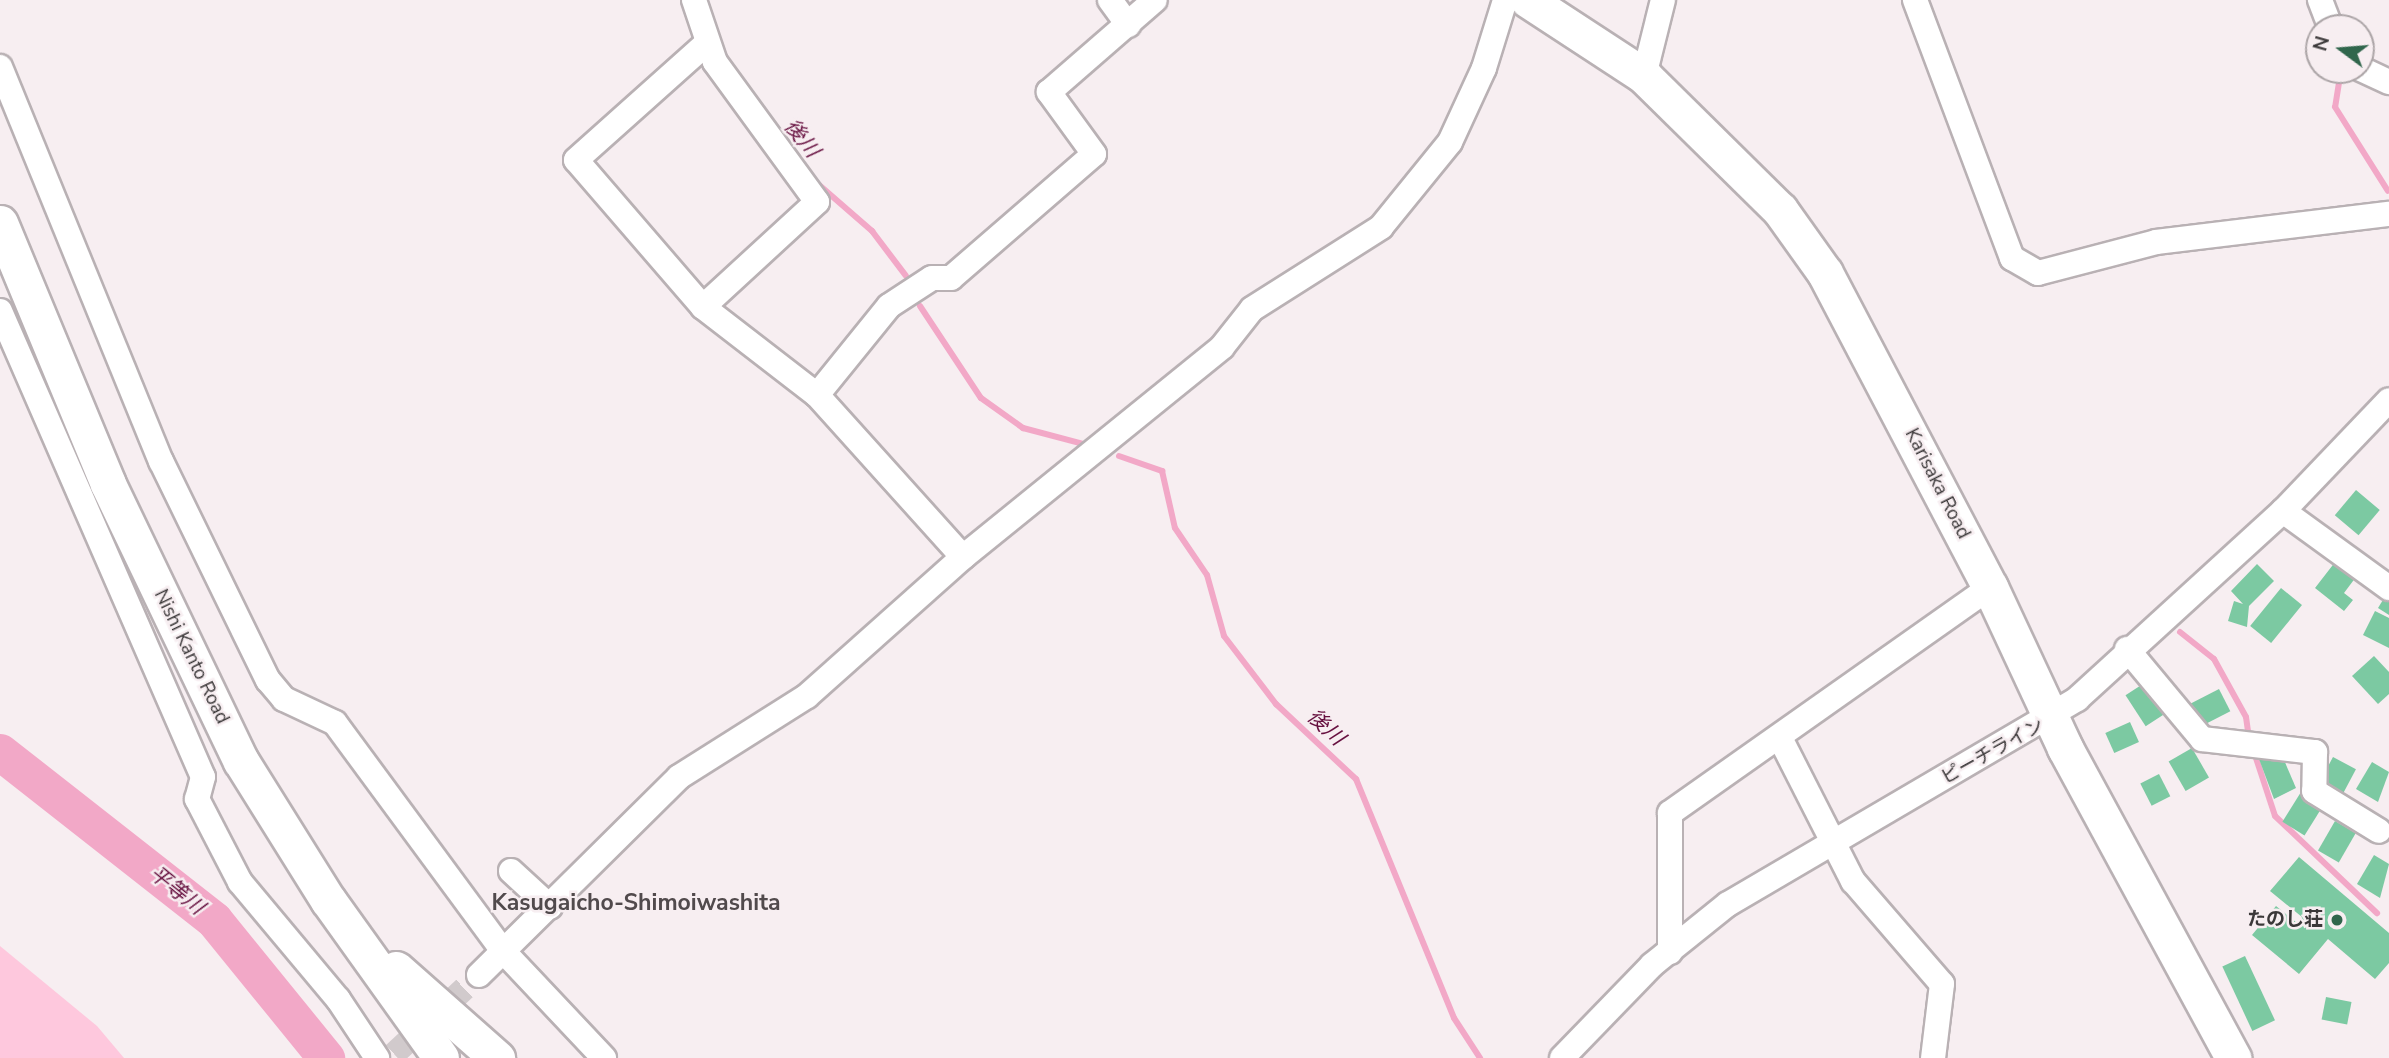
<!DOCTYPE html>
<meta charset="utf-8">
<style>
body{margin:0}
#map{position:relative;width:2389px;height:1058px;overflow:hidden;background:#f7eef1;font-family:"Nunito Sans","Noto Sans JP",sans-serif}
div>[style]{position:absolute}
.green>*{inset:0;background:#fec8dd}
.stream>*{height:6px;margin:-3px;padding:0 3px;transform-origin:3px;border-radius:3px;background:#f2a8c7}
.river>*{height:37px;margin:-18.5px;padding:0 18.5px;transform-origin:18.5px;border-radius:18.5px;background:#f2a8c7}
.building>*{inset:0;background:#7cc9a2;transform-origin:0 0}
.minor-tunnel>*{height:24px;margin-top:-12px;transform-origin:0;background:repeating-linear-gradient(90deg,#d1cacc 0 24px,transparent 0 36px)}
.roads{filter:drop-shadow(2px 0 #b9b1b4) drop-shadow(-2px 0 #b9b1b4) drop-shadow(0 2px #b9b1b4) drop-shadow(0 -2px #b9b1b4)}
.minor>*{height:24px;margin:-12px;padding:0 12px;transform-origin:12px;border-radius:12px;background:#fff}
.highway>*{height:35px;margin:-17.5px;padding:0 17.5px;transform-origin:17.5px;border-radius:17.5px;background:#fff}
.dots>*{width:19px;height:19px;translate:-50% -50%;box-sizing:border-box;border:4px solid #f7eef1;border-radius:50%}
span{translate:-50% -50%;white-space:nowrap;text-align:center;line-height:1.15;-webkit-text-stroke:5px #f7eef1;paint-order:stroke}
.street-label{font-size:19px;color:#3b3839}
.poi-label{font-size:19px;color:#3b3839;font-weight:700}
.right{translate:-100% -50%;text-align:right}
.water-label{font-size:21px;color:#671140;font-style:italic}
.quarter-label{font-size:23px;color:#514a4c;font-weight:700}
.north{position:absolute;left:2305px;top:14px;width:70px;height:70px;box-sizing:border-box;background:#f7eef1;border:2px solid #aca5a7;border-radius:50%;rotate:286deg;font-size:19px;font-weight:700;line-height:28px;text-align:center;color:#3b3839}
.north::after{content:'';display:block;margin:auto;width:24px;height:32px;background:#30664c;clip-path:polygon(50% 0,100% 100%,50% 72%,0 100%)}
</style>
<div id="map">
<div class="green">
<i style="clip-path:polygon(0 946px,97px 1026px,124px 1058px,0 1058px)"></i>
</div>
<div class="stream">
<i style="left:2341px;top:70px;width:37px;rotate:99deg"></i>
<i style="left:2335px;top:107px;width:99px;rotate:57.8deg"></i>
<i style="left:818px;top:184px;width:72px;rotate:41deg"></i>
<i style="left:872px;top:231px;width:56px;rotate:52.9deg"></i>
<i style="left:920px;top:306px;width:110px;rotate:56.5deg"></i>
<i style="left:981px;top:398px;width:52px;rotate:35.5deg"></i>
<i style="left:1023px;top:428px;width:66px;rotate:14.9deg"></i>
<i style="left:1119px;top:456px;width:46px;rotate:19.2deg"></i>
<i style="left:1162px;top:471px;width:58px;rotate:77.2deg"></i>
<i style="left:1175px;top:528px;width:57px;rotate:55.8deg"></i>
<i style="left:1207px;top:575px;width:63px;rotate:74.4deg"></i>
<i style="left:1224px;top:636px;width:86px;rotate:52.6deg"></i>
<i style="left:1276px;top:704px;width:110px;rotate:43.2deg"></i>
<i style="left:1356px;top:779px;width:258px;rotate:67.7deg"></i>
<i style="left:1454px;top:1018px;width:48px;rotate:57deg"></i>
<i style="left:2180px;top:632px;width:43px;rotate:38.5deg"></i>
<i style="left:2214px;top:659px;width:66px;rotate:61.1deg"></i>
<i style="left:2246px;top:717px;width:15px;rotate:82deg"></i>
<i style="left:2254px;top:752px;width:67px;rotate:71.8deg"></i>
<i style="left:2275px;top:816px;width:141px;rotate:43.6deg"></i>
</div>
<div class="river">
<i style="left:0;top:752px;width:272px;rotate:38.1deg"></i>
<i style="left:214px;top:920px;width:178px;rotate:50.9deg"></i>
</div>
<div class="building">
<i style="left:2356px;top:490px;width:31px;height:33px;rotate:40deg"></i>
<i style="clip-path:polygon(2339px 557px,2359px 573px,2344px 593px,2353px 600px,2344px 611px,2315px 588px)"></i>
<i style="clip-path:polygon(2257px 564px,2274px 581px,2249px 606px,2247px 627px,2228px 621px,2234px 601px,2243px 604px,2231px 591px)"></i>
<i style="left:2281px;top:588px;width:27px;height:49px;rotate:39deg"></i>
<i style="clip-path:polygon(2389px 590px,2389px 615px,2378px 608px)"></i>
<i style="clip-path:polygon(2375px 611px,2389px 618px,2389px 648px,2363px 635px)"></i>
<i style="clip-path:polygon(2374px 656px,2389px 672px,2389px 694px,2378px 704px,2352px 676px)"></i>
<i style="left:2149px;top:680px;width:37px;height:28px;rotate:57deg"></i>
<i style="left:2219px;top:689px;width:25px;height:35px;rotate:63deg"></i>
<i style="left:2130px;top:722px;width:22px;height:27px;rotate:66deg"></i>
<i style="left:2192px;top:748px;width:34px;height:27px;rotate:60deg"></i>
<i style="clip-path:polygon(2281px 753px,2296px 788px,2274px 799px,2259px 759px)"></i>
<i style="left:2333px;top:757px;width:26px;height:30px;rotate:28deg"></i>
<i style="clip-path:polygon(2372px 762px,2389px 772px,2378px 802px,2356px 789px)"></i>
<i style="left:2159px;top:774px;width:25px;height:21px;rotate:63deg"></i>
<i style="left:2301px;top:792px;width:26px;height:35px;rotate:32deg"></i>
<i style="left:2335px;top:821px;width:24px;height:34px;rotate:30deg"></i>
<i style="clip-path:polygon(2374px 855px,2389px 864px,2380px 898px,2357px 884px)"></i>
<i style="clip-path:polygon(2299px 857px,2389px 933px,2389px 963px,2375px 979px,2328px 939px,2299px 974px,2252px 935px,2276px 906px,2297px 923px,2302px 917px,2270px 891px)"></i>
<i style="left:2245px;top:956px;width:71px;height:25px;rotate:65deg"></i>
<i style="left:2326px;top:997px;width:26px;height:23px;rotate:11deg"></i>
</div>
<div class="minor-tunnel">
<i style="left:394px;top:1054px;width:116px;rotate:-42.9deg"></i>
</div>
<div class="roads">
<div class="minor">
<i style="left:694px;top:0;width:65px;rotate:71.3deg"></i>
<i style="left:715px;top:62px;width:173px;rotate:53.9deg"></i>
<i style="left:817px;top:202px;width:155px;rotate:137.4deg"></i>
<i style="left:703px;top:307px;width:144px;rotate:37.7deg"></i>
<i style="left:817px;top:395px;width:218px;rotate:48deg"></i>
<i style="left:1110px;top:0;width:31px;rotate:54deg"></i>
<i style="left:1915px;top:0;width:276px;rotate:69.4deg"></i>
<i style="left:2012px;top:258px;width:30px;rotate:30deg"></i>
<i style="left:2038px;top:273px;width:122px;rotate:-14.7deg"></i>
<i style="left:2156px;top:242px;width:235px;rotate:-6.9deg"></i>
<i style="left:2320px;top:0;width:30px;rotate:69deg"></i>
<i style="left:0;top:67px;width:426px;rotate:67.8deg"></i>
<i style="left:161px;top:461px;width:244px;rotate:64deg"></i>
<i style="left:268px;top:680px;width:25px;rotate:50deg"></i>
<i style="left:284px;top:699px;width:56px;rotate:25.2deg"></i>
<i style="left:335px;top:723px;width:285px;rotate:53.6deg"></i>
<i style="left:504px;top:952px;width:146px;rotate:46.7deg"></i>
<i style="left:2361px;top:69px;width:31px;rotate:25deg"></i>
<i style="left:1644px;top:76px;width:78px;rotate:-76deg"></i>
<i style="left:703px;top:307px;width:194px;rotate:-130.8deg"></i>
<i style="left:576px;top:160px;width:176px;rotate:-41.8deg"></i>
<i style="left:0;top:311px;width:508px;rotate:66.46deg"></i>
<i style="left:203px;top:777px;width:23px;rotate:105deg"></i>
<i style="left:197px;top:799px;width:93px;rotate:62.6deg"></i>
<i style="left:240px;top:882px;width:153px;rotate:50.1deg"></i>
<i style="left:338px;top:999px;width:71px;rotate:56.5deg"></i>
<i style="left:817px;top:395px;width:114px;rotate:-51deg"></i>
<i style="left:889px;top:306px;width:51px;rotate:-33.1deg"></i>
<i style="left:932px;top:278px;width:19px"></i>
<i style="left:951px;top:278px;width:189px;rotate:-40.9deg"></i>
<i style="left:1094px;top:154px;width:77px;rotate:-126deg"></i>
<i style="left:1049px;top:92px;width:140px;rotate:-41deg"></i>
<i style="left:2283px;top:511px;width:131px;rotate:36deg"></i>
<i style="left:2127px;top:649px;width:117px;rotate:50.2deg"></i>
<i style="left:2202px;top:739px;width:114px;rotate:6.6deg"></i>
<i style="left:2315px;top:752px;width:39px;rotate:91deg"></i>
<i style="left:2314px;top:791px;width:76px;rotate:31.6deg"></i>
<i style="left:1780px;top:738px;width:161px;rotate:63deg"></i>
<i style="left:1853px;top:881px;width:136px;rotate:49.2deg"></i>
<i style="left:1942px;top:984px;width:75px;rotate:96.9deg"></i>
<i style="left:511px;top:871px;width:53px;rotate:42.7deg"></i>
<i style="left:1670px;top:952px;width:139px;rotate:-90deg"></i>
<i style="left:1670px;top:813px;width:392px;rotate:-35.2deg"></i>
<i style="left:479px;top:975px;width:281px;rotate:-44.7deg"></i>
<i style="left:679px;top:777px;width:151px;rotate:-32.3deg"></i>
<i style="left:807px;top:696px;width:209px;rotate:-41.7deg"></i>
<i style="left:963px;top:557px;width:333px;rotate:-39deg"></i>
<i style="left:1222px;top:347px;width:48px;rotate:-51.7deg"></i>
<i style="left:1252px;top:309px;width:153px;rotate:-32.4deg"></i>
<i style="left:1381px;top:227px;width:109px;rotate:-50.9deg"></i>
<i style="left:1450px;top:142px;width:81px;rotate:-65.3deg"></i>
<i style="left:1484px;top:68px;width:71px;rotate:-72.8deg"></i>
<i style="left:1562px;top:1058px;width:129px;rotate:-45.9deg"></i>
<i style="left:1652px;top:965px;width:97px;rotate:-38.8deg"></i>
<i style="left:1728px;top:904px;width:405px;rotate:-30.4deg"></i>
<i style="left:2077px;top:699px;width:279px;rotate:-42.4deg"></i>
<i style="left:2283px;top:511px;width:153px;rotate:-46.3deg"></i>
</div>
<div class="highway">
<i style="left:1528px;top:0;width:139px;rotate:33.2deg"></i>
<i style="left:1644px;top:76px;width:191px;rotate:44.6deg"></i>
<i style="left:1780px;top:210px;width:77px;rotate:54.5deg"></i>
<i style="left:1825px;top:273px;width:355px;rotate:62.3deg"></i>
<i style="left:1990px;top:587px;width:178px;rotate:65deg"></i>
<i style="left:2065px;top:748px;width:353px;rotate:61.5deg"></i>
<i style="left:0;top:223px;width:282px;rotate:67.5deg"></i>
<i style="left:108px;top:484px;width:307px;rotate:64.4deg"></i>
<i style="left:241px;top:761px;width:164px;rotate:58deg"></i>
<i style="left:328px;top:900px;width:194px;rotate:54.4deg"></i>
<i style="left:396px;top:969px;width:135px;rotate:41.4deg"></i>
</div>
</div>
<div class="dots">
<i style="left:2337px;top:920px;background:#30664c"></i>
</div>
<div class="street-label">
<span style="left:1937px;top:484px;rotate:63deg">Karisaka Road</span>
<span style="left:191px;top:657px;rotate:64deg">Nishi Kanto Road</span>
<span style="left:1993px;top:752px;rotate:-29deg">ピーチライン</span>
</div>
<div class="poi-label">
<span class="right" style="left:2323px;top:920px">たのし荘</span>
</div>
<div class="water-label">
<span style="left:802px;top:138px;rotate:51deg">後川</span>
<span style="left:1326px;top:727px;rotate:43deg">後川</span>
<span style="left:177px;top:890px;rotate:39deg">平等川</span>
</div>
<div class="quarter-label">
<span style="left:636px;top:903px">Kasugaicho-Shimoiwashita</span>
</div>
<div class="north">N</div>
</div>
